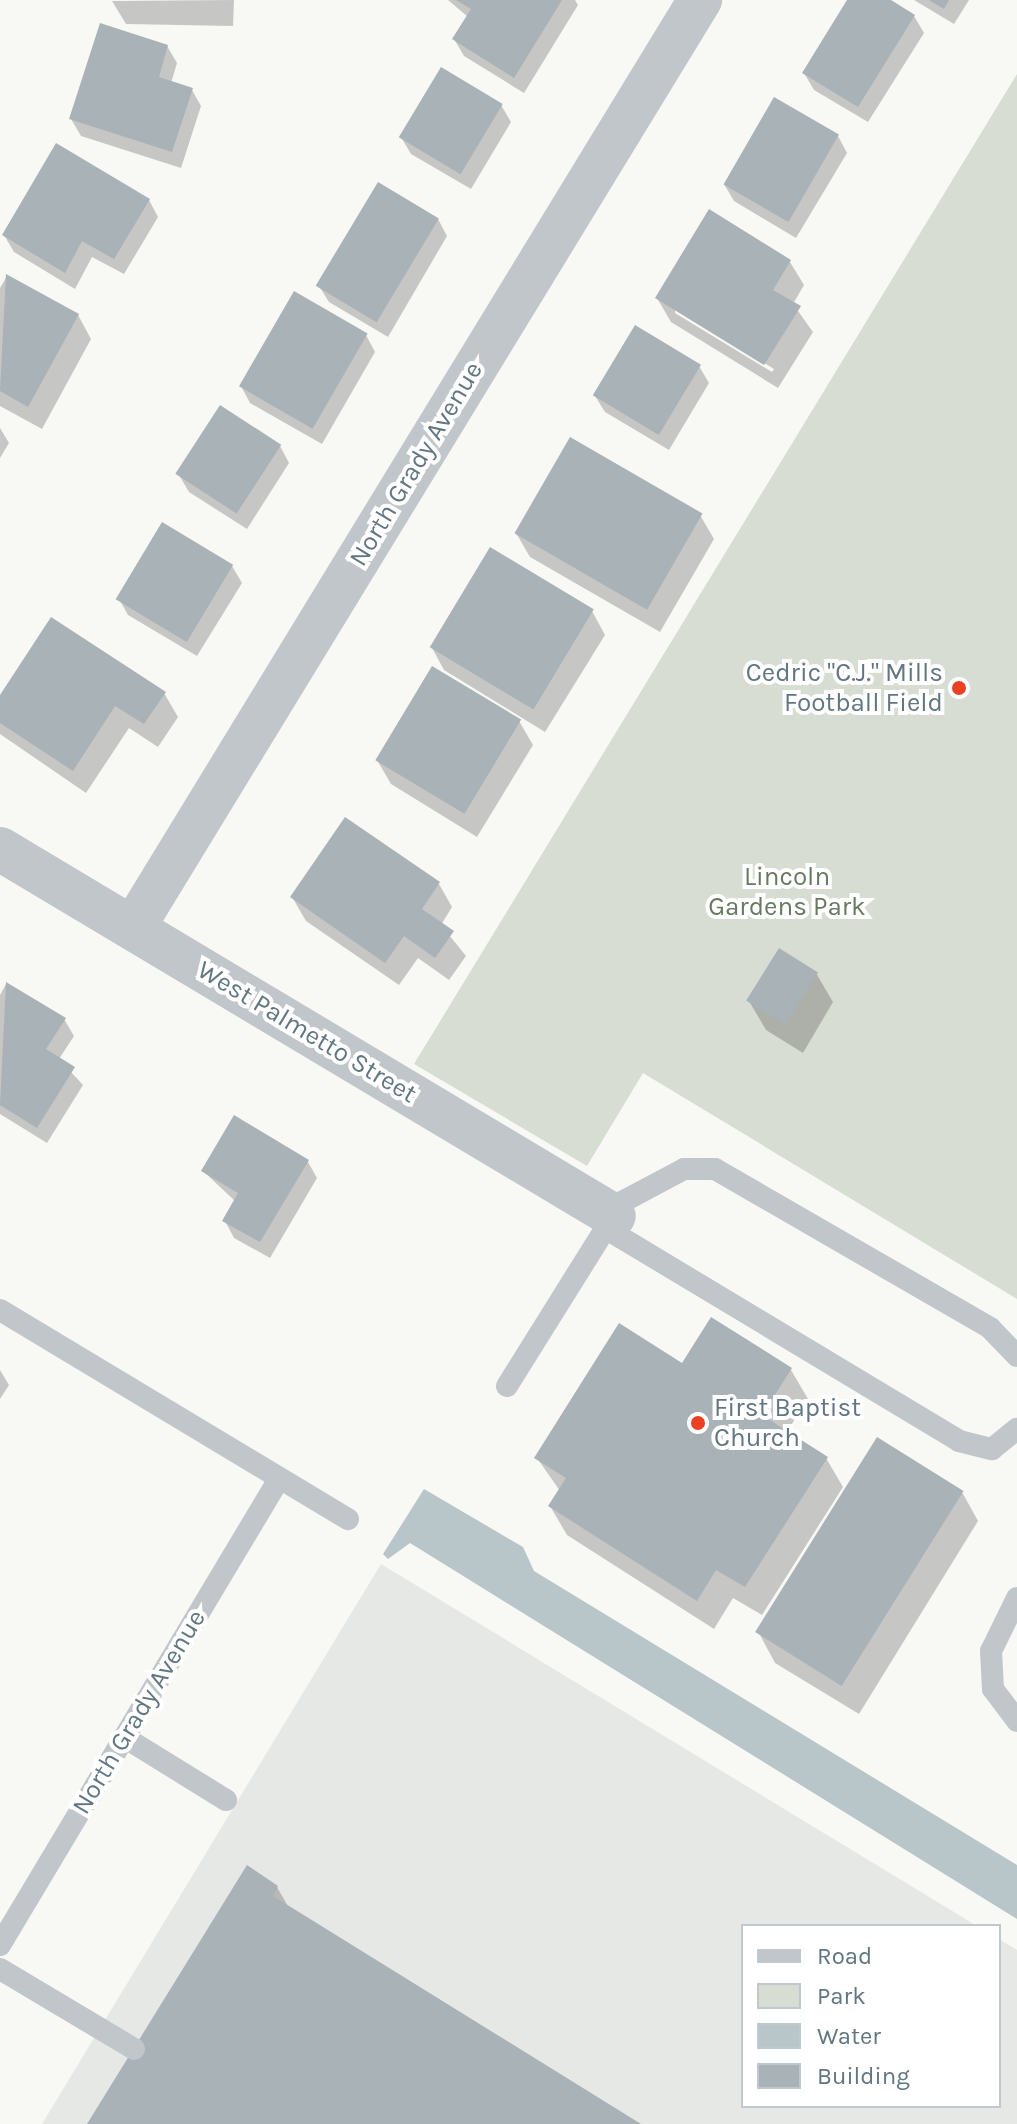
<!DOCTYPE html>
<style>
body{margin:0}
#map{position:relative;width:1017px;height:2124px;overflow:hidden;background:#f8f8f5;font-family:Karla,sans-serif}
div>[style]{position:absolute}
.built>*{inset:0;background:#e6e8e6}
.green>*{inset:0;background:#d8ddd4}
.water>*{inset:0;background:#b8c6c9}
.shadow>*{inset:0;background:#0003}
.building>*{inset:0;background:#a8b2b7;transform-origin:0 0}
.service>*{height:22px;margin:-11px;padding:0 11px;transform-origin:11px;border-radius:11px;background:#c1c6ca}
.minor>*{height:44px;margin:-22px;padding:0 22px;transform-origin:22px;border-radius:22px;background:#c1c6ca}
.dots>*{width:22px;height:22px;translate:-50% -50%;box-sizing:border-box;border:4px solid #fff;border-radius:50%}
span{translate:-50% -50%;white-space:nowrap;text-align:center;line-height:1.15;-webkit-text-stroke:8px #fff;paint-order:stroke}
.street-label{font-size:26px;color:#627681}
.poi-label{font-size:26px;color:#627681}
.right{translate:-100% -50%;text-align:right}
.left{translate:0 -50%;text-align:left}
.park-label{font-size:26px;color:#677961}
.legend{position:absolute;left:741px;top:1924px;width:260px;height:184px;box-sizing:border-box;background:#fff;border:2px solid #c0c8cd;margin:0;padding:10px 14px;list-style:none;font-size:24px;color:#627681}
.legend li{display:flex;align-items:center;gap:16px;height:40px}
.legend b{width:40px;border:2px solid #c0c8cd}
</style>
<div id="map">
<div class="built">
<i style="clip-path:polygon(381px 1564px,977px 1926px,743px 1926px,743px 2106px,999px 2106px,999px 1939px,1017px 1950px,1017px 2124px,42px 2124px)"></i>
</div>
<div class="green">
<i style="clip-path:polygon(1017px 74px,1017px 1299px,643px 1073px,587px 1166px,414px 1064px)"></i>
</div>
<div class="water">
<i style="clip-path:polygon(424px 1489px,523px 1547px,534px 1571px,1017px 1865px,1017px 1919px,410px 1543px,388px 1559px,383px 1554px)"></i>
</div>
<div class="shadow">
<i style="clip-path:polygon(234px 0,233px 26px,126px 24px,112px 1px)"></i>
<i style="clip-path:polygon(448px 0,575px 0,578px 5px,524px 93px,464px 56px,454px 39px,468px 17px)"></i>
<i style="clip-path:polygon(850px 0,887px 0,914px 16px,924px 33px,868px 122px,814px 90px,804px 73px)"></i>
<i style="clip-path:polygon(914px 0,969px 0,954px 24px)"></i>
<i style="clip-path:polygon(167px 46px,177px 63px,171px 83px,192px 90px,201px 106px,181px 168px,81px 136px,71px 119px)"></i>
<i style="clip-path:polygon(501px 105px,511px 122px,471px 189px,411px 154px,401px 137px)"></i>
<i style="clip-path:polygon(838px 136px,847px 153px,796px 238px,734px 201px,724px 184px)"></i>
<i style="clip-path:polygon(149px 200px,158px 217px,124px 274px,92px 257px,75px 289px,14px 252px,4px 235px)"></i>
<i style="clip-path:polygon(438px 219px,447px 236px,388px 337px,329px 302px,319px 286px)"></i>
<i style="clip-path:polygon(evenodd,790px 262px,804px 285px,793px 304px,813px 332px,778px 388px,671px 322px,657px 298px,790px 262px,675px 308px,774px 369px,772px 372px,675px 313px,675px 308px)"></i>
<i style="clip-path:polygon(7px 276px,78px 315px,91px 339px,42px 429px,0 406px,0 288px)"></i>
<i style="clip-path:polygon(366px 335px,375px 352px,322px 444px,250px 403px,241px 386px)"></i>
<i style="clip-path:polygon(699px 366px,709px 383px,669px 450px,605px 412px,595px 396px)"></i>
<i style="clip-path:polygon(0 428px,9px 443px,0 458px)"></i>
<i style="clip-path:polygon(280px 446px,289px 463px,247px 529px,189px 492px,179px 475px)"></i>
<i style="clip-path:polygon(700px 515px,714px 539px,660px 632px,530px 557px,516px 533px)"></i>
<i style="clip-path:polygon(232px 566px,242px 583px,197px 656px,128px 615px,119px 599px)"></i>
<i style="clip-path:polygon(592px 611px,605px 635px,545px 732px,444px 670px,431px 646px)"></i>
<i style="clip-path:polygon(164px 693px,178px 717px,158px 747px,129px 728px,86px 793px,0 734px,0 698px)"></i>
<i style="clip-path:polygon(519px 721px,533px 745px,477px 837px,391px 784px,377px 760px)"></i>
<i style="clip-path:polygon(439px 884px,452px 907px,441px 925px,466px 956px,449px 980px,418px 958px,399px 985px,306px 921px,292px 897px)"></i>
<i style="clip-path:polygon(816px 973px,833px 1002px,803px 1053px,766px 1030px,749px 1001px)"></i>
<i style="clip-path:polygon(6px 984px,64px 1019px,74px 1036px,59px 1059px,83px 1085px,47px 1143px,0 1114px,0 995px)"></i>
<i style="clip-path:polygon(308px 1162px,317px 1178px,270px 1258px,234px 1238px,225px 1221px,236px 1202px,203px 1171px)"></i>
<i style="clip-path:polygon(683px 1365px,791px 1370px,808px 1399px,786px 1433px,826px 1458px,843px 1487px,762px 1615px,733px 1598px,714px 1629px,567px 1535px,550px 1506px,560px 1491px,537px 1458px)"></i>
<i style="clip-path:polygon(0 1370px,9px 1385px,0 1399px)"></i>
<i style="clip-path:polygon(962px 1492px,978px 1521px,859px 1714px,775px 1663px,759px 1633px)"></i>
<i style="clip-path:polygon(277px 1887px,289px 1908px,637px 2124px,90px 2124px)"></i>
</div>
<div class="building">
<i style="clip-path:polygon(456px 0,562px 0,514px 78px,452px 39px,471px 9px)"></i>
<i style="clip-path:polygon(847px 0,891px 0,915px 15px,858px 107px,802px 73px)"></i>
<i style="clip-path:polygon(929px 0,949px 0,944px 9px)"></i>
<i style="clip-path:polygon(100px 23px,168px 45px,159px 77px,193px 88px,172px 152px,69px 119px)"></i>
<i style="left:441px;top:67px;width:72px;height:82px;rotate:31deg"></i>
<i style="left:774px;top:97px;width:75px;height:101px;rotate:30deg"></i>
<i style="clip-path:polygon(56px 143px,150px 199px,114px 259px,82px 241px,65px 273px,2px 235px)"></i>
<i style="left:378px;top:182px;width:71px;height:121px;rotate:31deg"></i>
<i style="clip-path:polygon(709px 209px,791px 260px,773px 290px,801px 306px,764px 365px,655px 298px)"></i>
<i style="clip-path:polygon(6px 274px,79px 314px,28px 407px,0 391px)"></i>
<i style="left:294px;top:291px;width:85px;height:110px;rotate:30deg"></i>
<i style="left:635px;top:325px;width:77px;height:82px;rotate:31deg"></i>
<i style="left:220px;top:405px;width:73px;height:82px;rotate:33deg"></i>
<i style="left:570px;top:437px;width:153px;height:111px;rotate:30deg"></i>
<i style="left:162px;top:522px;width:83px;height:90px;rotate:31deg"></i>
<i style="left:490px;top:547px;width:121px;height:117px;rotate:31deg"></i>
<i style="clip-path:polygon(51px 617px,166px 692px,144px 724px,115px 706px,73px 771px,0 723px,0 695px)"></i>
<i style="left:432px;top:666px;width:104px;height:110px;rotate:31deg"></i>
<i style="clip-path:polygon(345px 817px,440px 882px,422px 909px,454px 931px,435px 958px,404px 936px,385px 963px,290px 897px)"></i>
<i style="left:779px;top:948px;width:46px;height:62px;rotate:32deg"></i>
<i style="clip-path:polygon(6px 982px,66px 1018px,46px 1049px,75px 1067px,37px 1128px,0 1105px)"></i>
<i style="clip-path:polygon(234px 1115px,309px 1160px,260px 1242px,222px 1221px,238px 1193px,201px 1171px)"></i>
<i style="clip-path:polygon(711px 1317px,792px 1368px,762px 1415px,828px 1457px,745px 1587px,716px 1570px,697px 1601px,548px 1506px,566px 1478px,534px 1458px,619px 1323px,682px 1363px)"></i>
<i style="left:877px;top:1437px;width:102px;height:230px;rotate:32deg"></i>
<i style="clip-path:polygon(247px 1865px,278px 1886px,273px 1896px,641px 2124px,87px 2124px)"></i>
</div>
<div class="service">
<i style="left:605px;top:1228px;width:413px;rotate:31deg"></i>
<i style="left:959px;top:1441px;width:34px;rotate:14deg"></i>
<i style="left:992px;top:1449px;width:32px;rotate:-39deg"></i>
<i style="left:0;top:1310px;width:406px;rotate:31deg"></i>
<i style="left:507px;top:1386px;width:217px;rotate:-58deg"></i>
<i style="left:622px;top:1202px;width:70px;rotate:-28deg"></i>
<i style="left:684px;top:1169px;width:31px"></i>
<i style="left:715px;top:1169px;width:318px;rotate:30deg"></i>
<i style="left:990px;top:1328px;width:39px;rotate:46deg"></i>
<i style="left:1017px;top:1598px;width:59px;rotate:116.1deg"></i>
<i style="left:991px;top:1651px;width:38px;rotate:87deg"></i>
<i style="left:993px;top:1689px;width:40px;rotate:53deg"></i>
<i style="left:124px;top:1737px;width:120px;rotate:31.7deg"></i>
<i style="left:0;top:1945px;width:543px;rotate:-59.09deg"></i>
<i style="left:0;top:1969px;width:156px;rotate:30.8deg"></i>
</div>
<div class="minor">
<i style="left:0;top:849px;width:715px;rotate:30.87deg"></i>
<i style="left:133px;top:928px;width:1088px;rotate:-58.58deg"></i>
</div>
<div class="dots">
<i style="left:959px;top:688px;background:#ea4023"></i>
<i style="left:698px;top:1423px;background:#ea4023"></i>
</div>
<div class="street-label">
<span style="left:416px;top:464px;rotate:-59deg">North Grady Avenue</span>
<span style="left:307px;top:1032px;rotate:31deg">West Palmetto Street</span>
<span style="left:139px;top:1712px;rotate:-59deg">North Grady Avenue</span>
</div>
<div class="poi-label">
<span class="right" style="left:943px;top:688px">Cedric "C.J." Mills<br>Football Field</span>
<span class="left" style="left:714px;top:1423px">First Baptist<br>Church</span>
</div>
<div class="park-label">
<span style="left:787px;top:892px">Lincoln<br>Gardens Park</span>
</div>
<ul class="legend">
<li><b style="height:10px;background:#c1c6ca"></b>Road</li>
<li><b style="height:22px;background:#d8ddd4"></b>Park</li>
<li><b style="height:22px;background:#b8c6c9"></b>Water</li>
<li><b style="height:22px;background:#a8b2b7"></b>Building</li>
</ul>
</div>
